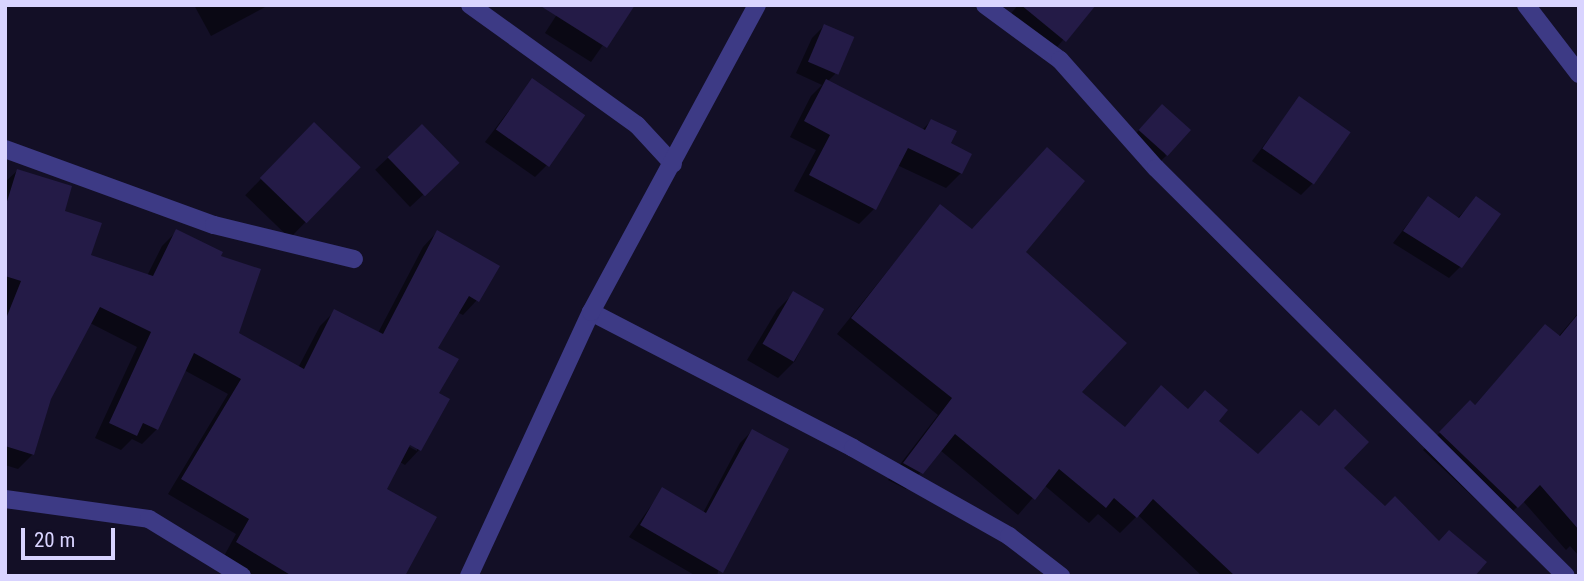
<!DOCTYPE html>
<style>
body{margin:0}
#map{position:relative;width:1584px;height:581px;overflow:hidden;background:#130f26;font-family:"Roboto Condensed",sans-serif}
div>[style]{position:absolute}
.shadow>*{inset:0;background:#0007;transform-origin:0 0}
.building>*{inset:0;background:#241b47;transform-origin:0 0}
.street>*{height:18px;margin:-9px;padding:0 9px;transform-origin:9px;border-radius:9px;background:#3d3a85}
span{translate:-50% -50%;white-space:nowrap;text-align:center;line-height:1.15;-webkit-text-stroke:5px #130f26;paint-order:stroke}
.frame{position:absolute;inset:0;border:7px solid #d9d4ff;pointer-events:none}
.scale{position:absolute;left:21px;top:528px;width:94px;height:32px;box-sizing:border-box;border:4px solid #d9d4ff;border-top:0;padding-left:9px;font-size:21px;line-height:24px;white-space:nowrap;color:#d9d4ff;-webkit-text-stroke:5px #130f26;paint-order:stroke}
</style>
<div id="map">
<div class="shadow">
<i style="clip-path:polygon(194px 5px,269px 5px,211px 36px)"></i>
<i style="clip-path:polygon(563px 5px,631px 5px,591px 62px,545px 33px)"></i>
<i style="clip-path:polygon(1018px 5px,1092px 5px,1053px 52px,1009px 16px)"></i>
<i style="clip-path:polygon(824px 26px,835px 74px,828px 81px,922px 130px,931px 121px,949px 144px,961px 173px,946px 188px,897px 165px,874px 209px,859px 224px,794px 191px,816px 150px,790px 137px,811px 96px,822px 85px,796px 73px,812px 38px)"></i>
<i style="clip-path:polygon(532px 80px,547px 165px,535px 177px,485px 142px)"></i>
<i style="clip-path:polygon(1299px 99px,1313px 183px,1301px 195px,1252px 161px)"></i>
<i style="clip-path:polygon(1150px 118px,1166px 156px,1154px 167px,1127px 143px)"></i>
<i style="left:314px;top:124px;width:62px;height:99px;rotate:44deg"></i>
<i style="left:422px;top:126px;width:51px;height:64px;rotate:47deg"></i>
<i style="clip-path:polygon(evenodd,17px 171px,63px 213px,89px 256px,147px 276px,162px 246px,177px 231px,237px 334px,298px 368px,320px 326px,335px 311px,378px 333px,423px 247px,437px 232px,477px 300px,463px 315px,457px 312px,436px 348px,437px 394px,419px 450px,405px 465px,400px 462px,384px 490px,397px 576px,255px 576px,223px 558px,236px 534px,168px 494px,228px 394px,184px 370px,157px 429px,142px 444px,132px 439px,121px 450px,95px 438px,137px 347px,90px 323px,49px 399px,33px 454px,18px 469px,5px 465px,5px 182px,17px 171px,403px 440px,417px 447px,417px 451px,402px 443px,403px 440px)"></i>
<i style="clip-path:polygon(1428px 198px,1457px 219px,1476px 198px,1461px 266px,1449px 278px,1393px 243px)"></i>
<i style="clip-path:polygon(940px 206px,971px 230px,1023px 252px,1080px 392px,1124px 429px,1187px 410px,1217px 421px,1257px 457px,1342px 468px,1384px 508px,1472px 576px,1202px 576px,1138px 515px,1120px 533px,1098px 514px,1089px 523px,1044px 485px,1018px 515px,940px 450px,906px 489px,888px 480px,938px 415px,837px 334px)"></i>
<i style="clip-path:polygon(793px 294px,821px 310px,795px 361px,778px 378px,747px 360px,777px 310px)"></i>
<i style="clip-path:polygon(1579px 312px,1579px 556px,1570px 546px,1566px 550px,1523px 501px,1501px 523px,1423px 450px,1470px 402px,1474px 406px,1545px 326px,1558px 337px)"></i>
<i style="clip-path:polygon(752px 431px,717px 576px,696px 576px,629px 537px,662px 490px,703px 513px,740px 443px)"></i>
</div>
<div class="building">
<i style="clip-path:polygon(539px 5px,635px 5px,607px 48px)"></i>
<i style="clip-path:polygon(1021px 5px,1096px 5px,1066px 42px)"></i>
<i style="left:824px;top:24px;width:33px;height:41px;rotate:23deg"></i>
<i style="left:532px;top:78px;width:65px;height:63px;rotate:35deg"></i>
<i style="clip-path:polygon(826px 79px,925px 130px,931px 119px,957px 131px,951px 143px,972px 154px,962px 174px,908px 148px,876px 210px,809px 175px,830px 135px,804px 121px)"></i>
<i style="left:1299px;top:96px;width:63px;height:64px;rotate:35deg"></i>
<i style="left:1162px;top:104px;width:39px;height:35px;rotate:42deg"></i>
<i style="left:314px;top:122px;width:65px;height:78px;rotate:44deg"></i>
<i style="left:422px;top:124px;width:54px;height:48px;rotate:46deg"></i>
<i style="clip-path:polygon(1047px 147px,1085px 181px,1026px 252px,1127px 343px,1082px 392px,1125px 427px,1161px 385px,1188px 409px,1205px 390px,1228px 410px,1219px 421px,1258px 454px,1301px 410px,1319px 426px,1335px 409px,1369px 442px,1344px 468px,1385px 506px,1395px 496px,1439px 541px,1449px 530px,1487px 562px,1475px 576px,1235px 576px,1153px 499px,1137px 518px,1114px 498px,1106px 508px,1059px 469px,1035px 500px,955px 434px,923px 474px,903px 463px,952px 398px,851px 318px,940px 204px,972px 229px)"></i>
<i style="clip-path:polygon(17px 169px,72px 186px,65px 211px,102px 223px,91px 255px,153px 276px,176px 229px,223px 252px,221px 256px,261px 269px,239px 333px,304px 369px,334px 309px,383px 334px,437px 230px,500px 266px,479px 302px,469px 296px,438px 348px,459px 359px,439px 393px,450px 399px,421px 451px,410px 445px,387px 489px,437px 517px,405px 576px,292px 576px,236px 542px,249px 519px,181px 479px,241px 379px,194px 353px,158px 430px,143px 423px,137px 436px,109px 423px,151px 332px,100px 307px,51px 399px,34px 455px,5px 446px,5px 321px,21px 281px,5px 276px,5px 208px)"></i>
<i style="clip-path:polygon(1428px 196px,1459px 218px,1476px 196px,1501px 214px,1462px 268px,1403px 231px)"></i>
<i style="left:793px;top:291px;width:36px;height:61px;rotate:30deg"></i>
<i style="clip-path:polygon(1579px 313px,1579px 530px,1540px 485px,1518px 508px,1439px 432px,1470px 400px,1475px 405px,1545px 324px,1560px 336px)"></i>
<i style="clip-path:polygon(752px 429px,789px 449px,723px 573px,640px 525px,662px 487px,706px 513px)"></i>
</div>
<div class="street">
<i style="left:470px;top:5px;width:206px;rotate:35.7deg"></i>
<i style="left:637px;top:125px;width:53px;rotate:47.3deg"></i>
<i style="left:985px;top:5px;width:93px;rotate:36.3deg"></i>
<i style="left:1060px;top:60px;width:144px;rotate:48.4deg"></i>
<i style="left:1156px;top:168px;width:578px;rotate:44.86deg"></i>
<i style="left:1526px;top:5px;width:87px;rotate:52.5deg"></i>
<i style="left:5px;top:149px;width:222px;rotate:20deg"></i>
<i style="left:214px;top:225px;width:144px;rotate:13.7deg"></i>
<i style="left:591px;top:312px;width:295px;rotate:27.4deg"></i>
<i style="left:853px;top:448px;width:179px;rotate:29.4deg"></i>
<i style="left:1009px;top:536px;width:66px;rotate:37.6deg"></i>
<i style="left:5px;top:499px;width:145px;rotate:7.9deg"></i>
<i style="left:149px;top:519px;width:109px;rotate:31.5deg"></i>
<i style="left:469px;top:576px;width:291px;rotate:-65.2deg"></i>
<i style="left:591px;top:312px;width:349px;rotate:-61.6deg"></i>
</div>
<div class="frame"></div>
<div class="scale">20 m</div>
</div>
